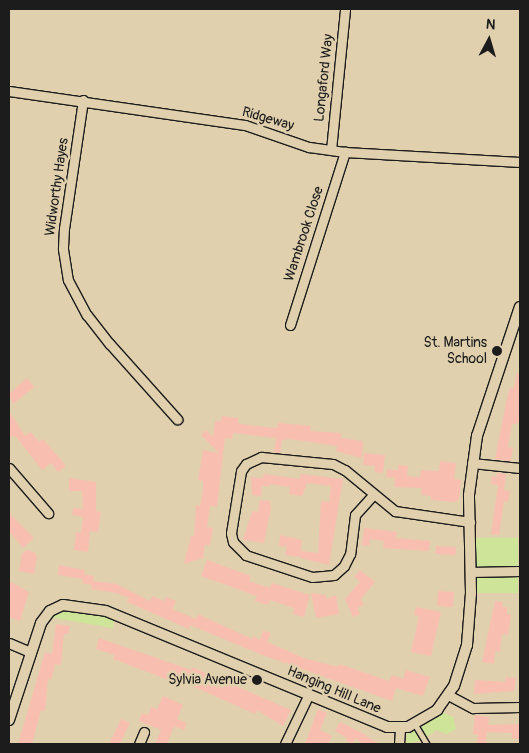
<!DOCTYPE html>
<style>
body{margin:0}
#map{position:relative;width:529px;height:753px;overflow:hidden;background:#e1d0ad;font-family:Pangolin,sans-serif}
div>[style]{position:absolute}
.green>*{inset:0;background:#cee499;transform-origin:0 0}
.building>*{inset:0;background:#f8bfb0;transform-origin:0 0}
.roads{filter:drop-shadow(1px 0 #1c1c1c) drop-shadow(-1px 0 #1c1c1c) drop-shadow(0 1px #1c1c1c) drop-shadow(0 -1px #1c1c1c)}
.service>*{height:4.5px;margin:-2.25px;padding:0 2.25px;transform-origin:2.25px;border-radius:2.25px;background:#e1d0ad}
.minor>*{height:9px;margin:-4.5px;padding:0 4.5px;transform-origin:4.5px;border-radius:4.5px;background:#e1d0ad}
.tertiary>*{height:10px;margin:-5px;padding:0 5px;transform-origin:5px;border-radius:5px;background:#e1d0ad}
.dots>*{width:14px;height:14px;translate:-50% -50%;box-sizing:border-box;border:2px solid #e1d0ad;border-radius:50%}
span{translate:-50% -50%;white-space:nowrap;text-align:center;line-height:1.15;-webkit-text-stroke:5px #e1d0ad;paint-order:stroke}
.street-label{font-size:14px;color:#1c1c1c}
.poi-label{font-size:14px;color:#1c1c1c}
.right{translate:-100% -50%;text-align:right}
.frame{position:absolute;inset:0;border:10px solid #1c1c1c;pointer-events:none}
.north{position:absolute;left:464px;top:15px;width:50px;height:50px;-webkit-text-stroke:4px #e1d0ad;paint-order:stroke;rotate:6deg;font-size:14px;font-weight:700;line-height:20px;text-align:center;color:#1c1c1c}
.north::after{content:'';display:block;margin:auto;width:18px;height:22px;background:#1c1c1c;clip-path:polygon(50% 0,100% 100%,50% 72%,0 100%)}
</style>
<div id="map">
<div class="green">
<i style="left:470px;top:538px;width:48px;height:55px"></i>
<i style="clip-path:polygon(63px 605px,115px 615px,113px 628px,49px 617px)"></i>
<i style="clip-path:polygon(437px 710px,453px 717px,456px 729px,447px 734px,436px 730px,423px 740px,406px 744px,408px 727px)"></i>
</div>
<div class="building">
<i style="clip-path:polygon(517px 373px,520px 374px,520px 419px,517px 424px,512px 424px,508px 447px,513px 448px,511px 461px,495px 459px,507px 398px,510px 388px,514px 388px)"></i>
<i style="clip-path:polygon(27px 378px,34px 387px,13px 404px,9px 394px)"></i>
<i style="clip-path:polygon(9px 411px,25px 436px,31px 432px,39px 442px,43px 439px,66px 466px,58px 472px,51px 463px,42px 470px,17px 438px,13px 435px,9px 439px)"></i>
<i style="clip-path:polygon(222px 416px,238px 418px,238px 423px,247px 425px,277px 428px,278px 423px,303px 425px,311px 426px,310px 431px,341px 433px,341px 438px,363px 441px,362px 458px,336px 451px,337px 446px,290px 439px,282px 440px,280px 453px,274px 452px,276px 438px,233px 433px,232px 439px,225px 438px,217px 507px,210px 506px,207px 527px,213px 528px,210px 545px,205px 545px,203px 558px,184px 564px,191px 536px,194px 536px,196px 505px,200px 506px,203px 490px,203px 481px,198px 480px,203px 450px,219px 453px,201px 435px,206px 430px,213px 437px,215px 421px,221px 421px)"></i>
<i style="clip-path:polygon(364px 453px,385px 455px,383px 473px,375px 472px,375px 466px,363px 465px)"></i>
<i style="clip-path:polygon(440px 461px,456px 463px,454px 479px,461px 480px,459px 499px,455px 502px,431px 500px,431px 496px,421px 495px,422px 488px,394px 487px,395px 478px,386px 477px,387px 469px,398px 470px,398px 465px,408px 466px,407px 476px,420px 477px,421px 470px,439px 471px)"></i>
<i style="clip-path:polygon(497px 473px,506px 474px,504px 490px,510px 491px,508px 502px,504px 501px,499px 535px,491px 534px,498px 485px,491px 484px,492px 476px,496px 477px)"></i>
<i style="clip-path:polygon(264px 474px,300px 479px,300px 474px,343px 479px,329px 565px,300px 558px,301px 551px,318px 553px,321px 501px,329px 502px,331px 486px,307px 483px,302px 496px,289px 494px,290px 487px,270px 484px,270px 486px,262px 486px,261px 496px,252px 495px,251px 477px,263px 478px)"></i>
<i style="clip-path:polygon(69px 478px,96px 482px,96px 511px,101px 512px,98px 532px,90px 531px,88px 552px,74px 550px,76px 532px,81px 533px,83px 517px,72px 515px,73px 508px,83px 509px,82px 491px,69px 491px)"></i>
<i style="clip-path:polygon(260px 500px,270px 501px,271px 508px,264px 543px,243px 540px,252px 511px,258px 512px)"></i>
<i style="clip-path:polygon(9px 513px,34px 538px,23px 548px,9px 531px)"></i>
<i style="clip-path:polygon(364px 528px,397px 532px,396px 538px,430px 541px,429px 551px,383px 548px,384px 541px,370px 539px,369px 546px,362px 545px)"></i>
<i style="clip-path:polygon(280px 535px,302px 540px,300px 557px,285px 555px,287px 547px,279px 546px)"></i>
<i style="left:436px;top:546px;width:20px;height:8px;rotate:3deg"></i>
<i style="clip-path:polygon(27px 550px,34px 552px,37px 557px,34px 574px,19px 571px,22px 554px)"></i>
<i style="clip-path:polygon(207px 560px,251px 576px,249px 581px,270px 588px,272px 583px,310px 595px,304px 617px,293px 614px,294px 608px,270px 600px,268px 605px,255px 601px,257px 596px,201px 576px)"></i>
<i style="clip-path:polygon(59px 565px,85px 570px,84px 574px,94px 576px,93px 581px,116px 584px,150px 601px,152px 596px,164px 601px,166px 597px,176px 601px,172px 609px,196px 619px,198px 614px,252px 639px,253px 636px,260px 640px,263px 631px,271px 633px,267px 642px,304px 658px,338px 667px,339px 664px,389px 681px,392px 675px,403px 679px,406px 670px,430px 677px,423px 696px,396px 688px,392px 701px,257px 653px,190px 625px,189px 629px,127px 602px,129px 598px,116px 593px,91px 589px,92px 585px,82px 583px,83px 579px,58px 575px)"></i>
<i style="clip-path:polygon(360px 570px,375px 582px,361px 599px,364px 605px,357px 608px,360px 614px,353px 617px,345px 599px,360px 582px,354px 577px)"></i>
<i style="clip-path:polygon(9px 581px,29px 592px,20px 621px,9px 617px)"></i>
<i style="left:438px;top:591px;width:16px;height:15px;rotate:4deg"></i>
<i style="clip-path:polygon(311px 593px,326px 595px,326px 599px,336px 595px,339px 614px,316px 618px)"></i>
<i style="clip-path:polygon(495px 601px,503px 602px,502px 607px,507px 607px,507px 614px,511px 615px,508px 635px,502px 634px,500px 652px,495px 651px,494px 664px,482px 662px)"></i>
<i style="clip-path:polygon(416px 607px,441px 612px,431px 656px,411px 652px,419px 616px,414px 615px)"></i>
<i style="clip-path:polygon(56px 624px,70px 626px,68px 634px,64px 634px,61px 665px,55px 664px,51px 680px,48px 679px,45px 711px,41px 710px,32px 744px,18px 744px,45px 652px,52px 654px)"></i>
<i style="clip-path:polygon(99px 638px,191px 670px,192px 667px,291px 710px,283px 726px,257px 710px,255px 714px,183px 682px,182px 685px,113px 659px,115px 655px,96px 649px)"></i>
<i style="clip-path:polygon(506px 677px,516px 678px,514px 691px,474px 694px,475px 680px,505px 682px)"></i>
<i style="clip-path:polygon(163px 696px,183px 705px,177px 719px,187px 723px,184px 730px,174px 726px,167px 744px,155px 744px,161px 730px,139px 721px,142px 713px,148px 715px,151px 707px,157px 709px)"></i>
<i style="clip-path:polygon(318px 709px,327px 713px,320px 730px,332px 736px,328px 744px,305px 744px)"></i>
<i style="clip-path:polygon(475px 715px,489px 717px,488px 725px,519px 724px,519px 739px,512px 738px,512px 733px,487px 732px,485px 744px,477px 744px,478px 735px,473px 734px)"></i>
<i style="clip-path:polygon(121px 719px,130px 723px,120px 744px,109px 744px)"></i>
<i style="clip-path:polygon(340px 722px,364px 734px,379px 744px,363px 744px,355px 739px,352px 744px,346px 741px,347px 738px,335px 731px)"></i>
</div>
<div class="roads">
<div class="service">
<i style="left:415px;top:724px;width:23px;rotate:59deg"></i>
</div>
<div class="minor">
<i style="left:9px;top:91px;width:238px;rotate:8.2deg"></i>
<i style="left:245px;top:125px;width:68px;rotate:19deg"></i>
<i style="left:309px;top:147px;width:36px;rotate:8deg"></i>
<i style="left:345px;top:152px;width:175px;rotate:3.3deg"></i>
<i style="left:83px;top:100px;width:129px;rotate:98.4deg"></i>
<i style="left:64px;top:228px;width:21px;rotate:93deg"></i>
<i style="left:63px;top:249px;width:31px;rotate:81deg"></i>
<i style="left:68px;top:280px;width:40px;rotate:62deg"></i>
<i style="left:87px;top:315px;width:37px;rotate:52deg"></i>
<i style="left:110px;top:344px;width:101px;rotate:48.2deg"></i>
<i style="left:331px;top:150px;width:142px;rotate:-84.3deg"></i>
<i style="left:290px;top:325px;width:182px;rotate:-72.4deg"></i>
<i style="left:472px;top:463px;width:48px;rotate:5.9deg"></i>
<i style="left:9px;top:468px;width:60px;rotate:49.1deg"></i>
<i style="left:373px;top:495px;width:27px;rotate:132deg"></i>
<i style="left:355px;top:515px;width:39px;rotate:97deg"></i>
<i style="left:350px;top:554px;width:13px;rotate:117deg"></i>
<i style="left:344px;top:566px;width:13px;rotate:138deg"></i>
<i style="left:334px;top:575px;width:22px;rotate:175deg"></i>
<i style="left:312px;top:577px;width:70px;rotate:-161.6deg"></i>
<i style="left:246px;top:555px;width:18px;rotate:-135deg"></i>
<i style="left:233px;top:542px;width:9px;rotate:-103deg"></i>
<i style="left:231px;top:533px;width:63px;rotate:-80.8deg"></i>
<i style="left:241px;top:471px;width:9px;rotate:-54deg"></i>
<i style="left:246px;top:464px;width:17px;rotate:-25deg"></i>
<i style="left:261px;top:457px;width:72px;rotate:5.6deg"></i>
<i style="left:333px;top:464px;width:13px;rotate:27deg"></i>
<i style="left:345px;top:470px;width:65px;rotate:39.4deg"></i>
<i style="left:395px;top:511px;width:76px;rotate:8.3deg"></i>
<i style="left:470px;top:572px;width:50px;rotate:-1.1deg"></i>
<i style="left:9px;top:643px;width:23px;rotate:23deg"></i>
<i style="left:450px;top:696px;width:26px;rotate:28deg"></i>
<i style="left:473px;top:708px;width:47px;rotate:-1.2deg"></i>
<i style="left:139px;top:744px;width:13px;rotate:-67deg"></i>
<i style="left:285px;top:744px;width:55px;rotate:-64.4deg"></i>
<i style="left:399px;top:744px;width:15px;rotate:-86deg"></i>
</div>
<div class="tertiary">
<i style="left:9px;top:720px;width:102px;rotate:-71.7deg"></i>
<i style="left:41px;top:623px;width:15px;rotate:-53deg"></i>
<i style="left:50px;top:611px;width:14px;rotate:-25deg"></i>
<i style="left:63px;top:605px;width:43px;rotate:7.9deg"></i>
<i style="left:106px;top:611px;width:304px;rotate:22.4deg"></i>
<i style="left:387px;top:727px;width:21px"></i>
<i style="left:408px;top:727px;width:34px;rotate:-30deg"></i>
<i style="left:437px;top:710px;width:29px;rotate:-55deg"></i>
<i style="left:454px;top:686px;width:43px;rotate:-72.4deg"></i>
<i style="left:467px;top:645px;width:52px;rotate:-85.6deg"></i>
<i style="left:471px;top:593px;width:98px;rotate:-91.2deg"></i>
<i style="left:469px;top:495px;width:60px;rotate:-82.3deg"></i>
<i style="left:477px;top:436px;width:136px;rotate:-71.6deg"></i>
</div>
</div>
<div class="dots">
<i style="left:497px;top:351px;background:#1c1c1c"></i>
<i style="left:257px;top:680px;background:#1c1c1c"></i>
</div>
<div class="street-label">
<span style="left:324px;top:78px;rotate:-84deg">Longaford Way</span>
<span style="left:268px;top:119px;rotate:16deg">Ridgeway</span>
<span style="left:57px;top:187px;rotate:-82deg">Widworthy Hayes</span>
<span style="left:304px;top:234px;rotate:-72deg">Wambrook Close</span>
<span style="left:334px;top:690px;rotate:23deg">Hanging Hill Lane</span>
</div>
<div class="poi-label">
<span class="right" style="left:487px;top:351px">St. Martins<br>School</span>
<span class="right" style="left:247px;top:680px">Sylvia Avenue</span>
</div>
<div class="frame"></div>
<div class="north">N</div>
</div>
